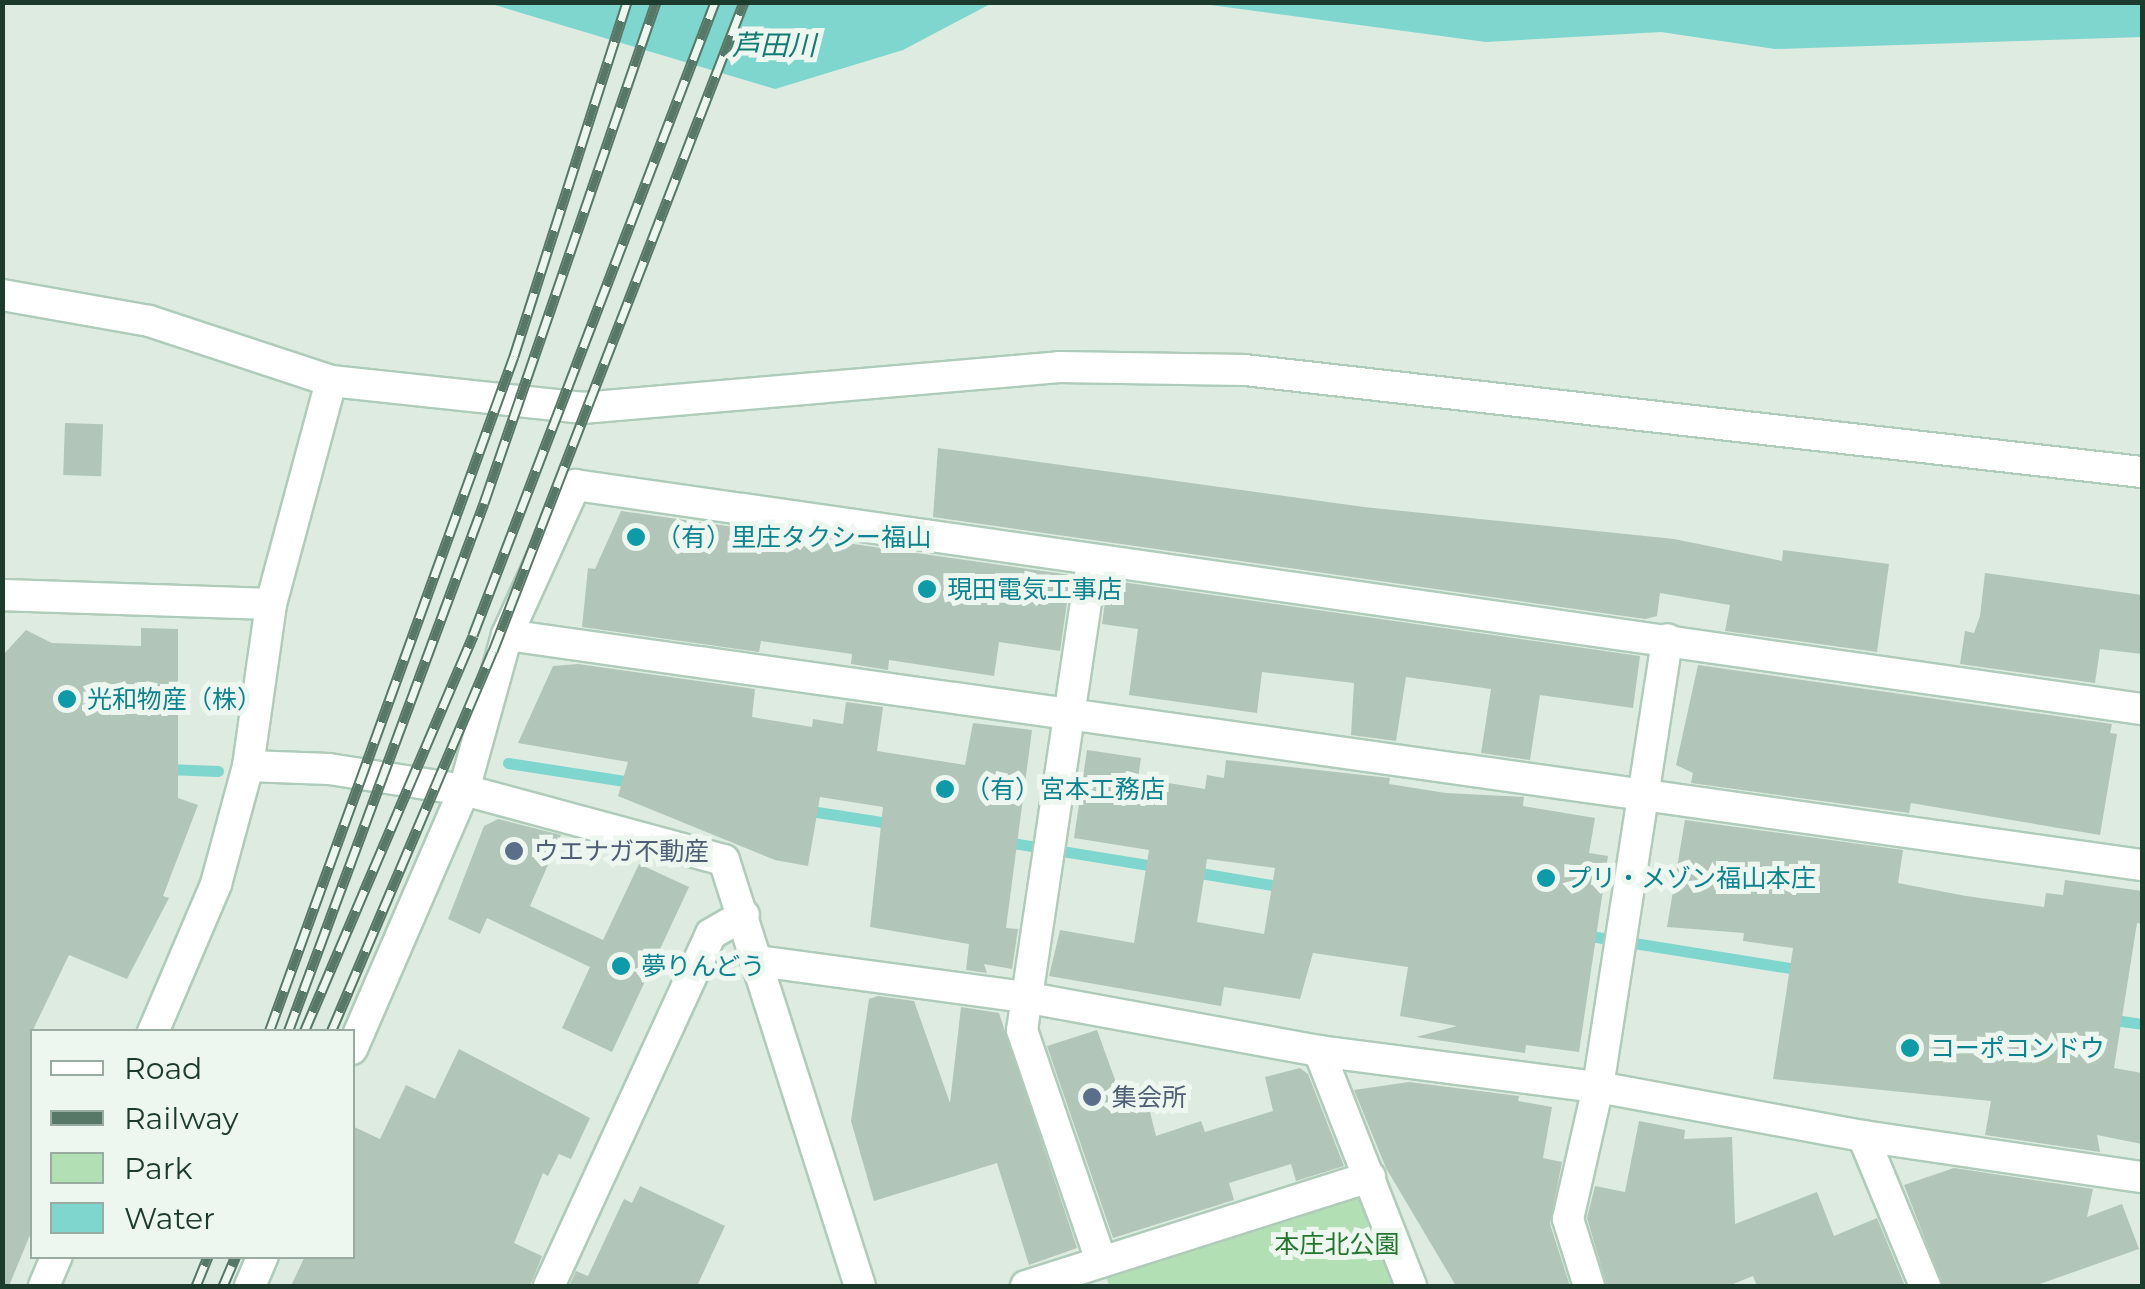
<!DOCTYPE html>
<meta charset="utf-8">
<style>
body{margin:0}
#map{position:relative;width:2145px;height:1289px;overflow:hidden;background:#ddebe1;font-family:Montserrat,"Noto Sans JP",sans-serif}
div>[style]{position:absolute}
.green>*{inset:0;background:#b3dfb4}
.water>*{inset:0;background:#7ed6ce}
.stream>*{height:11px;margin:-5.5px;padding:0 5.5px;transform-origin:5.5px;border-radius:5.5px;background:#7ed6ce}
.building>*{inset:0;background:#b2c5b9;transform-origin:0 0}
.roads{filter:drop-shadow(2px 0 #afcbba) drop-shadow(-2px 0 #afcbba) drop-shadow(0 2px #afcbba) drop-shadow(0 -2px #afcbba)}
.street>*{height:30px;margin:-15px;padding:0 15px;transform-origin:15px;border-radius:15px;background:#fff}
.secondary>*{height:30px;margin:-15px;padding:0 15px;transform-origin:15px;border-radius:15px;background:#fff}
.rail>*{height:11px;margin-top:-5.5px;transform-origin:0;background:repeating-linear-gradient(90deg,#edf7f0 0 22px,#577767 0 44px);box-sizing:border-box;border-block:2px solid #577767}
.dots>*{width:28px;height:28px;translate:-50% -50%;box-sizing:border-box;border:5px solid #edf7f0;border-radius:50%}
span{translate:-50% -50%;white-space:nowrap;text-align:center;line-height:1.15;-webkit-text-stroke:10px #edf7f0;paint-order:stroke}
.culture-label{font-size:25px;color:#0d838f}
.left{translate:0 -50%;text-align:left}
.service-label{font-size:25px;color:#4e5e75}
.park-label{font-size:25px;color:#24762f}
.water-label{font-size:28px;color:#127c74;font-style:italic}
.frame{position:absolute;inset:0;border:5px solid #1d3b2c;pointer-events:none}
.legend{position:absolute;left:30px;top:1029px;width:325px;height:230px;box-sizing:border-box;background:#edf7f0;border:2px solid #9aaca2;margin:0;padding:12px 18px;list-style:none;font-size:30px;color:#1d3b2c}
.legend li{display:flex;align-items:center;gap:20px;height:50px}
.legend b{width:50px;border:2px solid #9aaca2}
</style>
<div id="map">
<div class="green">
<i style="clip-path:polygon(1363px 1190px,1400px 1286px,1109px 1286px,1106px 1276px)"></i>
</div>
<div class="water">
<i style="clip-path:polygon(2142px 2px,2142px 37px,1775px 49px,1661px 32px,1486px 42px,1196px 3px)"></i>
<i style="clip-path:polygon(488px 3px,992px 3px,903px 50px,775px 89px)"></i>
</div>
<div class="stream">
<i style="left:508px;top:763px;width:131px;rotate:8.8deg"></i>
<i style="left:167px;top:769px;width:51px;rotate:2.2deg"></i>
<i style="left:804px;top:810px;width:91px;rotate:8.8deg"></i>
<i style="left:1006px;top:842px;width:157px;rotate:9.2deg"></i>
<i style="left:1194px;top:872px;width:91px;rotate:9.5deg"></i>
<i style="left:1584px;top:935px;width:222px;rotate:9.1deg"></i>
<i style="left:2107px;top:1019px;width:35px;rotate:8deg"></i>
</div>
<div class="building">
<i style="left:65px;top:423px;width:38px;height:52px;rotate:2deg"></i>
<i style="clip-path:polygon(938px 448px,1364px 507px,1674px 539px,1782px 561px,1783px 550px,1889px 564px,1877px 652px,1725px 631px,1730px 605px,1660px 593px,1657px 616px,1645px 619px,933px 517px)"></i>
<i style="clip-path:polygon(621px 511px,1071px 575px,1060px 651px,999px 642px,994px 676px,889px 660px,888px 670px,851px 664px,852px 654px,761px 641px,759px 652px,582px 627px,588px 568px,595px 569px)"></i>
<i style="clip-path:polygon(1985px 573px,2142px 595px,2142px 654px,2100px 649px,2095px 683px,1960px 664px,1965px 631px,1974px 633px,1980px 616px)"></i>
<i style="clip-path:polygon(1108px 580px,1640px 656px,1633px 708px,1540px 695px,1530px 760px,1481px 753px,1491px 689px,1406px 677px,1396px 741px,1351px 735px,1354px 683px,1262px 672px,1257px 713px,1129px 695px,1138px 629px,1102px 624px)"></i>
<i style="clip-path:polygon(141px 628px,178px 629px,178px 798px,198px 805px,163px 896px,169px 898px,127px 979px,69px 955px,32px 1032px,32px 1230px,9px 1286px,2px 1286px,2px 656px,26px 630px,52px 643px,141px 646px)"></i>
<i style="clip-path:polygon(578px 664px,755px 689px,752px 717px,812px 727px,813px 719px,843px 724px,846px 702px,883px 707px,877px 751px,965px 765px,973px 723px,1032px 730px,1006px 928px,1018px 929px,1012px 969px,984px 964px,987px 973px,966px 970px,969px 944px,870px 927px,883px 807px,820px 797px,808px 866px,775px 860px,618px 796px,628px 762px,518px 743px,553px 666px)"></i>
<i style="clip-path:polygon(1698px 665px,2112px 724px,2110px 733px,2117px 734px,2100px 835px,1911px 803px,1909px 813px,1691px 783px,1693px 773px,1676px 765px)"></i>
<i style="clip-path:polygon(evenodd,1087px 750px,1141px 758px,1138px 778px,1205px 789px,1207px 775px,1224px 778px,1226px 760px,1390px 778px,1389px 784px,1446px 793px,1524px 797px,1523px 806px,1595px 818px,1589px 853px,1608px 856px,1579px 1052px,1526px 1045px,1525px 1053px,1416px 1037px,1457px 1026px,1400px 1016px,1408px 967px,1313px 953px,1300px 999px,1224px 987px,1221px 1006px,1049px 976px,1060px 930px,1134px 943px,1149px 850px,1074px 838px,1087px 750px,1207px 859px,1275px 868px,1264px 934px,1197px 922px,1207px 859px)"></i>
<i style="clip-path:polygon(498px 819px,561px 835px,530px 906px,603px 940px,639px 864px,689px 887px,612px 1052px,562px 1028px,590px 967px,487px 918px,480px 934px,448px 919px,484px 826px)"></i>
<i style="clip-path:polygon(1685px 820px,1903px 850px,1898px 883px,1966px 896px,2044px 907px,2046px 893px,2063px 895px,2065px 880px,2142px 891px,2142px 924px,2137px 923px,2114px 1068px,2142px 1073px,2142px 1144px,2097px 1135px,2100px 1152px,1985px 1135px,1991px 1101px,1773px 1079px,1793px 948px,1743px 941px,1744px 933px,1667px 927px)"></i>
<i style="clip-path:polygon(878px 996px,914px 1001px,950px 1103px,961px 1007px,999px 1013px,1077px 1248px,1029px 1265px,997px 1163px,874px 1201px,851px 1121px,869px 999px)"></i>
<i style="clip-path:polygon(1097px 1030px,1126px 1110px,1148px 1104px,1156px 1136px,1201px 1121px,1205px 1132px,1273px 1111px,1265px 1077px,1300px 1068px,1308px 1074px,1344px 1166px,1296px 1181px,1291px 1164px,1229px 1183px,1234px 1200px,1113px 1238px,1047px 1046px)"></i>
<i style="clip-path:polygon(459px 1049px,590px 1118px,571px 1159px,559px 1154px,548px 1176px,543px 1173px,514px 1243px,542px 1256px,530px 1286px,291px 1286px,305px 1256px,352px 1256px,352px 1126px,380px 1139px,406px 1085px,435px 1099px)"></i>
<i style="clip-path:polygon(1409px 1082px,1519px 1096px,1518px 1101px,1552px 1107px,1543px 1158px,1562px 1162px,1550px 1224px,1570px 1286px,1456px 1286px,1386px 1168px,1354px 1090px)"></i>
<i style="clip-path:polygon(1639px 1121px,1685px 1130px,1684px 1139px,1732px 1137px,1735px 1224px,1817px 1192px,1834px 1236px,1877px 1218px,1905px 1286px,1757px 1286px,1753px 1276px,1728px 1286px,1607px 1286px,1587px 1218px,1595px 1186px,1625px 1192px)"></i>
<i style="clip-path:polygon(1954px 1168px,2093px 1189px,2087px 1217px,2122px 1204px,2139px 1249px,2034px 1286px,1943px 1286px,1904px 1185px)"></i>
<i style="clip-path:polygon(640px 1186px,725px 1226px,697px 1286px,569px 1286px,576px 1271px,588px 1276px,624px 1199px,632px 1203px)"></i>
</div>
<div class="roads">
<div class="street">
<i style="left:1092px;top:562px;width:473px;rotate:98.5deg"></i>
<i style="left:1022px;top:1030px;width:244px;rotate:71.1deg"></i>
<i style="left:2px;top:595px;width:269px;rotate:1.9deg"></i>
<i style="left:507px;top:635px;width:165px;rotate:-65.6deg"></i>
<i style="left:575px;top:485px;width:1583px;rotate:8.14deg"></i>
<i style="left:248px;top:766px;width:81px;rotate:2.1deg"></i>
<i style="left:329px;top:769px;width:137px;rotate:8.8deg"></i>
<i style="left:464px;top:790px;width:269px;rotate:15.1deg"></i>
<i style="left:724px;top:860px;width:447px;rotate:72.3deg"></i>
<i style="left:758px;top:961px;width:268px;rotate:7.7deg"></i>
<i style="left:1024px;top:997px;width:300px;rotate:10.4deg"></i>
<i style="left:1319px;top:1051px;width:281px;rotate:7.4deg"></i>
<i style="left:1598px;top:1087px;width:269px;rotate:10.5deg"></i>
<i style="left:1863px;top:1136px;width:282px;rotate:8.4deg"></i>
<i style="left:352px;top:1049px;width:282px;rotate:-66.6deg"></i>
<i style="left:464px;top:790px;width:161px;rotate:-74.5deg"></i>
<i style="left:507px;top:635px;width:1651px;rotate:8.01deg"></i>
<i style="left:1319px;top:1051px;width:252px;rotate:68.6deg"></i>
<i style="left:1863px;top:1136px;width:162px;rotate:67.5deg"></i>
<i style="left:250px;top:1286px;width:33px;rotate:-67deg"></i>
<i style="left:549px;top:1286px;width:387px;rotate:-65.3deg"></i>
<i style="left:711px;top:934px;width:38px;rotate:-30deg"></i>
<i style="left:1026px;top:1286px;width:361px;rotate:-17.6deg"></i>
<i style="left:1589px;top:1286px;width:70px;rotate:-107.4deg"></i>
<i style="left:1568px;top:1219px;width:135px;rotate:-77.2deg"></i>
<i style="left:1598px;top:1087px;width:453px;rotate:-81.2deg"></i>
</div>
<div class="secondary">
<i style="left:2px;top:295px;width:149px;rotate:10deg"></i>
<i style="left:149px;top:321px;width:192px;rotate:18.2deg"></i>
<i style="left:331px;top:381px;width:252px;rotate:6.1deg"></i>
<i style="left:582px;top:408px;width:479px;rotate:-4.9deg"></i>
<i style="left:1059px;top:367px;width:186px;rotate:0.9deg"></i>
<i style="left:1245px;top:370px;width:903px;rotate:6.49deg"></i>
<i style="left:153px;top:1032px;width:161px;rotate:-66.9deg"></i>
<i style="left:216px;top:884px;width:122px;rotate:-74.8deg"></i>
<i style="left:248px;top:766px;width:164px;rotate:-81.9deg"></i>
<i style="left:271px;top:604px;width:231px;rotate:-74.9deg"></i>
<i style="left:44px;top:1286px;width:33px;rotate:-67deg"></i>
</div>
</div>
<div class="rail">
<i style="left:269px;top:1032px;width:719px;rotate:-70.08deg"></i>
<i style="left:514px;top:356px;width:372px;rotate:-72.3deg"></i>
<i style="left:288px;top:1032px;width:564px;rotate:-69.67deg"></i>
<i style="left:484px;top:503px;width:530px;rotate:-71.05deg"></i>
<i style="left:304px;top:1032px;width:431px;rotate:-66.9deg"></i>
<i style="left:473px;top:635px;width:678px;rotate:-69.08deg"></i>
<i style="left:331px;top:1032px;width:414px;rotate:-67deg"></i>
<i style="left:493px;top:651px;width:696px;rotate:-68.86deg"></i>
<i style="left:196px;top:1286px;width:32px;rotate:-68deg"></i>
<i style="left:223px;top:1286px;width:33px;rotate:-67deg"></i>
</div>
<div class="dots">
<i style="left:636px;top:537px;background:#0f9aa8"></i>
<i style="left:927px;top:589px;background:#0f9aa8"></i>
<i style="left:67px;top:699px;background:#0f9aa8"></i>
<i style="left:945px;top:789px;background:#0f9aa8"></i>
<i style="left:514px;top:851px;background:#5c6f8a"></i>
<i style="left:1546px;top:878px;background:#0f9aa8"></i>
<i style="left:621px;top:966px;background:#0f9aa8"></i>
<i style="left:1910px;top:1048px;background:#0f9aa8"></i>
<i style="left:1092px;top:1097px;background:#5c6f8a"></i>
</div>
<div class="culture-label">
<span class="left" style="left:656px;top:537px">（有）里庄タクシー福山</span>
<span class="left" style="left:947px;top:589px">現田電気工事店</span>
<span class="left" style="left:87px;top:699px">光和物産（株）</span>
<span class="left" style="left:965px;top:789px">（有）宮本工務店</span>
<span class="left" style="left:1566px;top:878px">プリ・メゾン福山本庄</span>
<span class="left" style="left:641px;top:966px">夢りんどう</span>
<span class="left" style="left:1930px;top:1048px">コーポコンドウ</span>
</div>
<div class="service-label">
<span class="left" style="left:534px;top:851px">ウエナガ不動産</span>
<span class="left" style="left:1112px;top:1097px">集会所</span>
</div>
<div class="park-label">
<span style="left:1337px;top:1244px">本庄北公園</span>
</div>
<div class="water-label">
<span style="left:774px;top:45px">芦田川</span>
</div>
<div class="frame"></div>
<ul class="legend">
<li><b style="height:12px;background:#fff"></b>Road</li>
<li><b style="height:12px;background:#577767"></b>Railway</li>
<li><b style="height:28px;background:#b3dfb4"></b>Park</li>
<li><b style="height:28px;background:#7ed6ce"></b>Water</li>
</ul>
</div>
